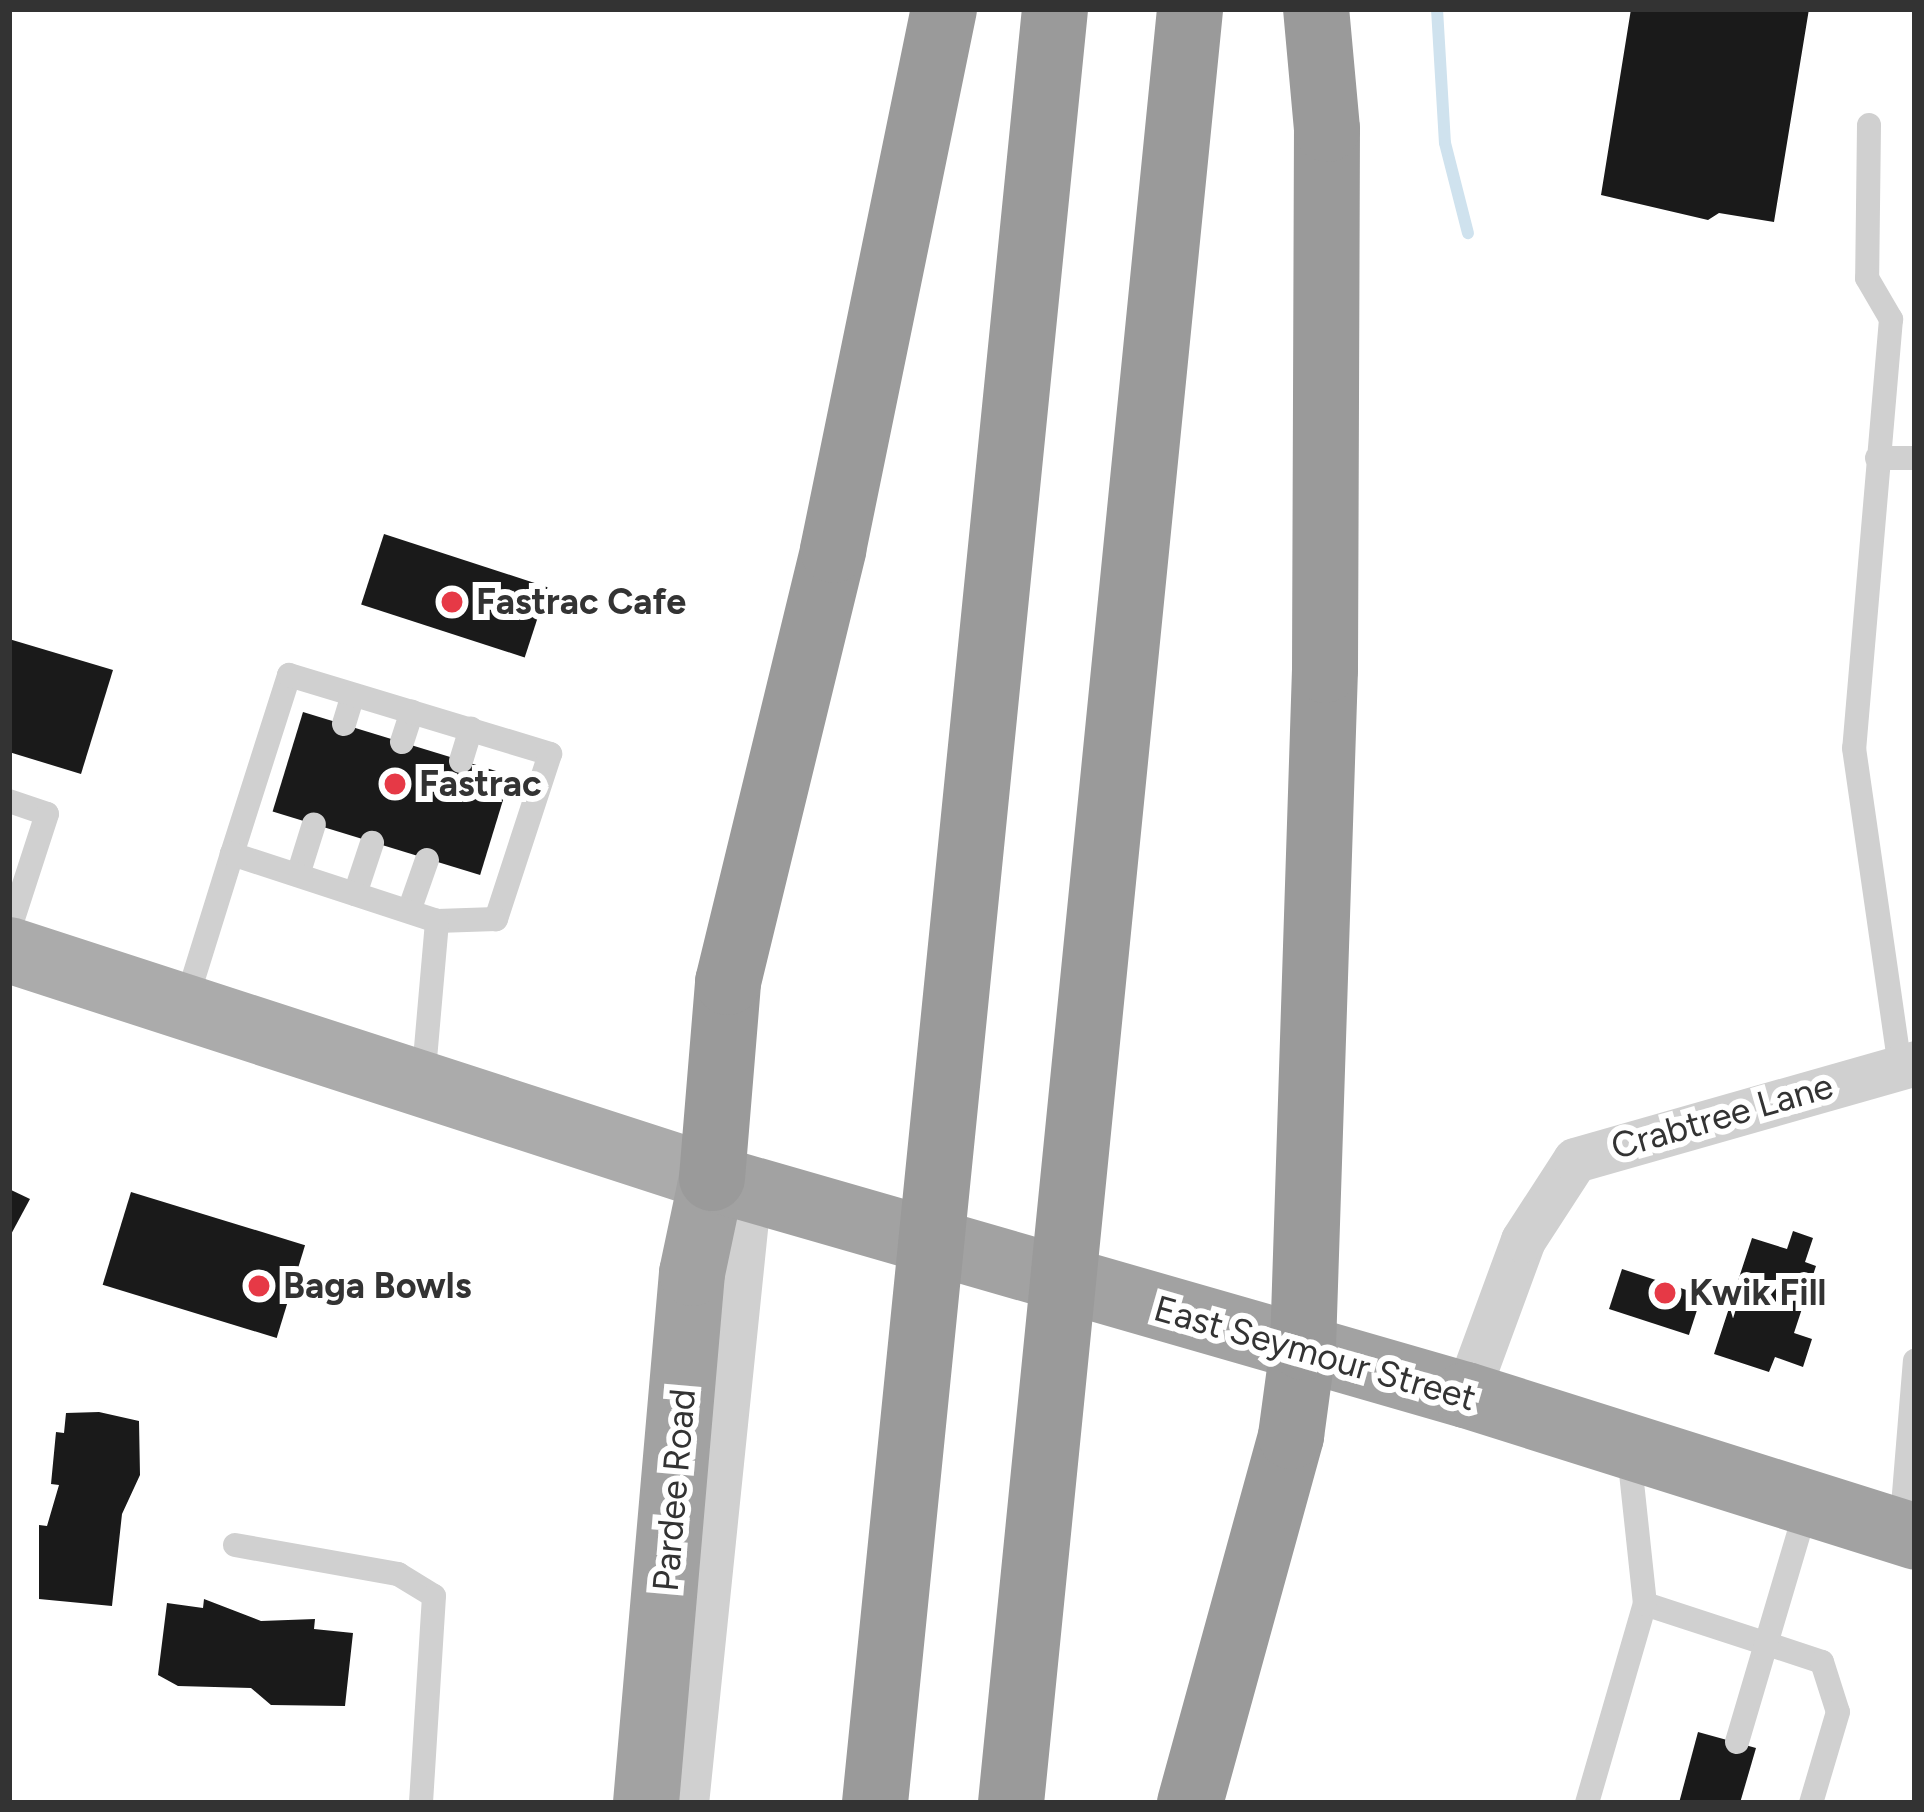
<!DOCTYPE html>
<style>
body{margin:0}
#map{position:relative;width:1924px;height:1812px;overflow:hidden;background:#fff;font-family:Figtree,sans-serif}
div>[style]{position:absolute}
.stream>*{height:12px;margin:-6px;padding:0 6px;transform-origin:6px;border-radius:6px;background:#cfe2ee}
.building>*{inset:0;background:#1a1a1a;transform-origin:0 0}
.service>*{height:24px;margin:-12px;padding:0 12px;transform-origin:12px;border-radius:12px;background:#d0d0d0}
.minor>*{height:45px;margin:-22.5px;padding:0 22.5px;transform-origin:22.5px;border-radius:22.5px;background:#d0d0d0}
.tertiary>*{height:57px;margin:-28.5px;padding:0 28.5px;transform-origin:28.5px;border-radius:28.5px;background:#d0d0d0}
.primary>*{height:66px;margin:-33px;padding:0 33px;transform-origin:33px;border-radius:33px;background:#ababab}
.trunk>*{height:66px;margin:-33px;padding:0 33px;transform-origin:33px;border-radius:33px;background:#a2a2a2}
.motorway>*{height:66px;margin:-33px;padding:0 33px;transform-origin:33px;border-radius:33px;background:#9a9a9a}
.dots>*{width:33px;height:33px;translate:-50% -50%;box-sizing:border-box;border:6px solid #fff;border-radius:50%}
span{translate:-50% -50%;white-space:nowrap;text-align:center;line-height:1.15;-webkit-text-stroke:12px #fff;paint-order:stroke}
.poi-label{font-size:36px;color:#333;font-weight:700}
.left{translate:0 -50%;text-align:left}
.street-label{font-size:36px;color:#333}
.frame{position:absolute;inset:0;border:12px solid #333;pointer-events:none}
</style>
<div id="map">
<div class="stream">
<i style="left:1437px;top:9px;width:134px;rotate:86.6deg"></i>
<i style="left:1445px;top:143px;width:93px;rotate:75.7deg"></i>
</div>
<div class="building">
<i style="clip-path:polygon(1631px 9px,1809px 9px,1774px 222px,1719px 213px,1708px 220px,1601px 195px)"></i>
<i style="left:384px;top:534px;width:172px;height:74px;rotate:18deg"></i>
<i style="clip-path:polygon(9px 639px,113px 670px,81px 774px,9px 752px)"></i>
<i style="left:303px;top:712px;width:217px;height:104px;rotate:17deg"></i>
<i style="clip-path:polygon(9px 1189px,30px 1199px,9px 1238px)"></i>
<i style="left:131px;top:1192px;width:182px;height:97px;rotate:17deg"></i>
<i style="clip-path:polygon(1793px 1231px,1813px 1238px,1805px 1262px,1816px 1266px,1794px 1333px,1812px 1339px,1803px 1367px,1775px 1357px,1769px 1372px,1714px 1354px,1752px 1238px,1787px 1249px)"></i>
<i style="left:1622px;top:1269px;width:84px;height:42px;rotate:18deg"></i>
<i style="clip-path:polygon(99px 1412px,139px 1421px,140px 1475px,122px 1514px,112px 1606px,39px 1599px,39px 1525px,47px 1526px,59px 1485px,51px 1484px,56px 1432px,64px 1433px,66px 1413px)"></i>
<i style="clip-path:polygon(204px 1599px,261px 1621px,315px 1619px,314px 1629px,353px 1633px,345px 1706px,271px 1705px,251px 1688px,178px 1686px,158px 1675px,167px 1603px,203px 1608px)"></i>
<i style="clip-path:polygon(1698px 1732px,1756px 1748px,1740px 1803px,1679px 1803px)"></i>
</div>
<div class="service">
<i style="left:1869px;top:125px;width:153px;rotate:90.7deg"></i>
<i style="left:1867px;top:278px;width:48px;rotate:59.7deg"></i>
<i style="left:1891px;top:319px;width:431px;rotate:94.9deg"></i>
<i style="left:1854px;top:748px;width:322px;rotate:81.8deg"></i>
<i style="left:1877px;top:458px;width:38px"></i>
<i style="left:344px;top:724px;width:30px;rotate:-73deg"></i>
<i style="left:402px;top:742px;width:32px;rotate:-72deg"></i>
<i style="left:461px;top:761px;width:34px;rotate:-73deg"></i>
<i style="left:9px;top:801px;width:40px;rotate:18.9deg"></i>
<i style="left:47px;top:814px;width:123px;rotate:108deg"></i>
<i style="left:298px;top:875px;width:53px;rotate:-72.6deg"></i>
<i style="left:355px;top:894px;width:54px;rotate:-71.6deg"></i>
<i style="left:409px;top:911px;width:54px;rotate:-70.6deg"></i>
<i style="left:185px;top:1005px;width:158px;rotate:-72.7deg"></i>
<i style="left:232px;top:854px;width:188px;rotate:-72.3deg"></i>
<i style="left:289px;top:675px;width:273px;rotate:16.8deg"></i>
<i style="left:550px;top:754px;width:174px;rotate:108.1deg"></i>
<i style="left:496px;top:919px;width:59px;rotate:178.1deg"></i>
<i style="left:437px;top:921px;width:216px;rotate:-161.9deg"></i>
<i style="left:423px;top:1082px;width:162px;rotate:-85deg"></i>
<i style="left:1901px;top:1530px;width:170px;rotate:-85.3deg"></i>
<i style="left:235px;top:1545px;width:166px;rotate:10.1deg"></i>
<i style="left:398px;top:1574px;width:42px;rotate:31.4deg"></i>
<i style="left:434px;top:1596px;width:207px;rotate:93.6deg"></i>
<i style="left:1645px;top:1604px;width:186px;rotate:18.1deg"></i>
<i style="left:1822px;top:1662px;width:52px;rotate:72.3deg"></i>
<i style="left:1838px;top:1712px;width:95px;rotate:106.5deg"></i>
<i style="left:1737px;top:1742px;width:249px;rotate:-73.5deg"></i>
<i style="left:1587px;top:1803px;width:207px;rotate:-73.8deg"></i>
<i style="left:1645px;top:1604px;width:150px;rotate:-96.1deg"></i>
</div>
<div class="minor">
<i style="left:1466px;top:1395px;width:165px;rotate:-69.8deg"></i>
<i style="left:1523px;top:1240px;width:95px;rotate:-57deg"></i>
<i style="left:1575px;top:1160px;width:354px;rotate:-15.9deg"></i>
</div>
<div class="tertiary">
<i style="left:680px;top:1803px;width:617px;rotate:-84.14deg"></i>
</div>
<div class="primary">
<i style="left:9px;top:950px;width:739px;rotate:17.97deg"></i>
</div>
<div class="trunk">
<i style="left:646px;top:1803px;width:532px;rotate:-85.04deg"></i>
<i style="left:692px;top:1273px;width:97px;rotate:-78.1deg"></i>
<i style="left:712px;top:1178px;width:785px;rotate:16.06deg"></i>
<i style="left:1466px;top:1395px;width:471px;rotate:17.5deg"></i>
</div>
<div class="motorway">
<i style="left:712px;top:1178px;width:197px;rotate:-85.3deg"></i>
<i style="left:728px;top:982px;width:445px;rotate:-76.3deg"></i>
<i style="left:833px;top:550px;width:552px;rotate:-78.41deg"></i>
<i style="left:875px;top:1803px;width:1803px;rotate:-84.27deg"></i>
<i style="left:1011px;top:1803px;width:1803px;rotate:-84.3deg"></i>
<i style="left:1190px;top:1803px;width:381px;rotate:-74.6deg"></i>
<i style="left:1291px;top:1436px;width:90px;rotate:-82.3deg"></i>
<i style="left:1303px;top:1347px;width:677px;rotate:-88.14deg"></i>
<i style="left:1325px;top:670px;width:541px;rotate:-89.79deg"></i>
<i style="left:1327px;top:129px;width:121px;rotate:-95.2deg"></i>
</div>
<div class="dots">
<i style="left:452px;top:602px;background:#e63946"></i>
<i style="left:395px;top:784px;background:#e63946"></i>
<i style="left:259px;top:1286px;background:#e63946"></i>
<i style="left:1665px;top:1293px;background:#e63946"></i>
</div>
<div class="poi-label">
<span class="left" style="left:476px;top:602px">Fastrac Cafe</span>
<span class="left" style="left:419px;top:784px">Fastrac</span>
<span class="left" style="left:283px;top:1286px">Baga Bowls</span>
<span class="left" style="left:1689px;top:1293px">Kwik Fill</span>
</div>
<div class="street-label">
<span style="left:1722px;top:1116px;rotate:-16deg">Crabtree Lane</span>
<span style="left:1315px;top:1353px;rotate:16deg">East Seymour Street</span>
<span style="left:674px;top:1490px;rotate:-85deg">Pardee Road</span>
</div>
<div class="frame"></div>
</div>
